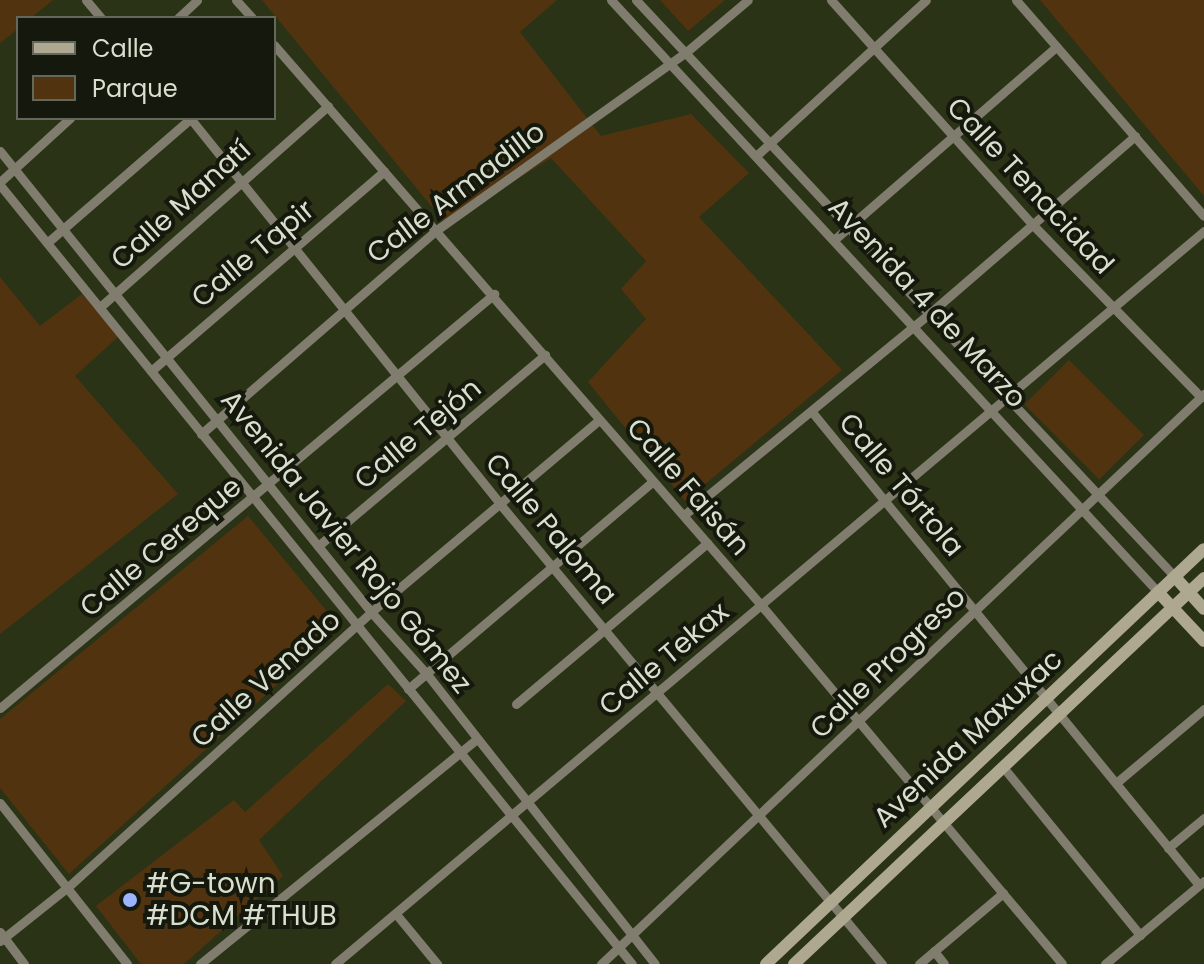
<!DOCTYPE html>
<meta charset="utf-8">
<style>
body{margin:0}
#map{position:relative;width:1204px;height:964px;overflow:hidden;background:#2a3316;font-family:Poppins,sans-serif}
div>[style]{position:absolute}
.green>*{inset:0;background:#52330f;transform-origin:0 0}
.street>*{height:9px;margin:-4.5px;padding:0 4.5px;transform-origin:4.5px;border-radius:4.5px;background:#807c6e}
.secondary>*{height:12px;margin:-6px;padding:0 6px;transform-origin:6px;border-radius:6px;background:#aea890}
.dots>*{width:22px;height:22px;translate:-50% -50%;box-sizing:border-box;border:4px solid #15190d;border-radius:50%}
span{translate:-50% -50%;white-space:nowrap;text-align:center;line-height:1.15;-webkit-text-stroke:8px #15190d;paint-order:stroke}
.street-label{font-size:28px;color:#d9dfce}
.poi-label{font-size:28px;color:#d9dfce}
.left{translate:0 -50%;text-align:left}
.legend{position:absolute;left:16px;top:16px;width:260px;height:104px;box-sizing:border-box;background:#15190d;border:2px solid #63685a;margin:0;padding:10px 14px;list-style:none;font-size:24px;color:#d9dfce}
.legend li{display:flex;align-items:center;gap:16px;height:40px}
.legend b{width:40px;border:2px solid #63685a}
</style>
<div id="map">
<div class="green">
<i style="clip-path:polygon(0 0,53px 0,31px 18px,18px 18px,18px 29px,0 43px)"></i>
<i style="clip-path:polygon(262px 0,557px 0,520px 32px,601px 136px,691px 114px,749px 173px,699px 217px,842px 370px,685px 501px,588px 382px,646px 319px,621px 289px,646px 261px,551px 158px,446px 224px)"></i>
<i style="clip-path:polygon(660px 0,725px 0,688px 31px)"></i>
<i style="clip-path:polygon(1040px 0,1204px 0,1204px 196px)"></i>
<i style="clip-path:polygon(0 277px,40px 326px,82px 294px,119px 336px,75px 376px,178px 494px,0 634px)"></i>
<i style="left:1069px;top:360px;width:106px;height:63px;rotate:45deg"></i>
<i style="clip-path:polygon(248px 516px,340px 627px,69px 874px,0 788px,0 719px)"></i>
<i style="clip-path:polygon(388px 684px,406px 701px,259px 840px,283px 876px,184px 964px,141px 964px,96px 906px,234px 800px,245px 812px)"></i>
</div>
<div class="street">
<i style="left:86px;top:0;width:23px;rotate:50deg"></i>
<i style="left:236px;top:0;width:24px;rotate:48deg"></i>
<i style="left:611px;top:0;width:806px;rotate:47.26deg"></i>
<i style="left:636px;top:0;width:790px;rotate:46.95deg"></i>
<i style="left:831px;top:0;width:301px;rotate:48.1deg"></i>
<i style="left:1032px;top:224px;width:242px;rotate:45.7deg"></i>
<i style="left:1016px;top:0;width:286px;rotate:49deg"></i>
<i style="left:178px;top:18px;width:26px;rotate:-43deg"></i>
<i style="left:274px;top:45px;width:742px;rotate:48.99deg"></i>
<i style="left:761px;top:605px;width:468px;rotate:50deg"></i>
<i style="left:190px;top:118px;width:495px;rotate:51.2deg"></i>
<i style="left:500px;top:504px;width:598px;rotate:50.29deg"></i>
<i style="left:0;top:151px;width:592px;rotate:51.17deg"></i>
<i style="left:371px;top:612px;width:82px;rotate:48deg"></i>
<i style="left:426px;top:673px;width:370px;rotate:51.8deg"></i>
<i style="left:757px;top:155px;width:229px;rotate:-42.5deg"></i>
<i style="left:0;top:182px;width:95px;rotate:-42.4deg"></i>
<i style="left:0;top:185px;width:1003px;rotate:50.95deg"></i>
<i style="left:835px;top:239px;width:293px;rotate:-41deg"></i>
<i style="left:48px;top:242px;width:189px;rotate:-40.9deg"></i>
<i style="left:100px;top:307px;width:304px;rotate:-41.4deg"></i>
<i style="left:151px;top:371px;width:307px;rotate:-40.6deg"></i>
<i style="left:812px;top:412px;width:611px;rotate:50.71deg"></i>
<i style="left:201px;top:434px;width:313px;rotate:-40.9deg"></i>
<i style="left:438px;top:229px;width:303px;rotate:-35.5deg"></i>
<i style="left:685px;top:53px;width:82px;rotate:-40.1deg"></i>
<i style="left:684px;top:515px;width:318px;rotate:-39.4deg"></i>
<i style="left:930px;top:313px;width:271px;rotate:-40.8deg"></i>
<i style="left:318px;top:546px;width:297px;rotate:-40.1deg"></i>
<i style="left:408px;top:689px;width:321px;rotate:-40.3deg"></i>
<i style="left:516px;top:704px;width:250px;rotate:-40.1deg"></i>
<i style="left:0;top:708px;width:645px;rotate:-39.96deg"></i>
<i style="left:1003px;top:767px;width:217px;rotate:50.8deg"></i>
<i style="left:1116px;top:783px;width:115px;rotate:-40.1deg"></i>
<i style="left:0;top:803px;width:205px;rotate:51.7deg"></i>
<i style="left:1168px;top:848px;width:47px;rotate:-39.8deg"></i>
<i style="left:396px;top:914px;width:65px;rotate:50.6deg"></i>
<i style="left:0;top:932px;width:40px;rotate:53deg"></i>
<i style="left:0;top:941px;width:87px;rotate:-38.5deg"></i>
<i style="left:68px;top:887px;width:409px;rotate:-42.2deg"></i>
<i style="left:371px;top:612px;width:298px;rotate:-40.1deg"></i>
<i style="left:934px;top:951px;width:16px;rotate:52deg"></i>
<i style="left:200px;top:964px;width:357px;rotate:-39.1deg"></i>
<i style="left:335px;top:964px;width:1137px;rotate:-40.15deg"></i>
<i style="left:601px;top:964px;width:830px;rotate:-43.39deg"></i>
<i style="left:919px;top:964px;width:110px;rotate:-40.2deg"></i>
<i style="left:1105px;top:964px;width:129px;rotate:-40deg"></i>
</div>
<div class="secondary">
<i style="left:1175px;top:577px;width:43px;rotate:47.8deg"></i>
<i style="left:1158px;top:592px;width:67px;rotate:46.8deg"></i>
<i style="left:766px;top:964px;width:603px;rotate:-43.46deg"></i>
<i style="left:794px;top:964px;width:563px;rotate:-43.27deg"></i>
</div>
<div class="dots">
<i style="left:130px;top:900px;background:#9bb4fd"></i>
</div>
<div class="street-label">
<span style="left:1030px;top:186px;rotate:47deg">Calle Tenacidad</span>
<span style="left:456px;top:193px;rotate:-37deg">Calle Armadillo</span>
<span style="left:181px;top:205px;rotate:-42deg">Calle Manatí</span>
<span style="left:253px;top:254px;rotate:-40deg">Calle Tapir</span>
<span style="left:927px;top:303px;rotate:47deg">Avenida 4 de Marzo</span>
<span style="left:418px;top:434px;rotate:-40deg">Calle Tejón</span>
<span style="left:901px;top:485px;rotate:50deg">Calle Tórtola</span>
<span style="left:688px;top:487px;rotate:49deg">Calle Faisán</span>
<span style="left:551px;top:529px;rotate:50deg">Calle Paloma</span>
<span style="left:346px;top:542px;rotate:51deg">Avenida Javier Rojo Gómez</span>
<span style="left:161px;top:547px;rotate:-40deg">Calle Cereque</span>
<span style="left:664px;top:659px;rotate:-40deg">Calle Tekax</span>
<span style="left:888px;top:663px;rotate:-44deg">Calle Progreso</span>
<span style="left:266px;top:679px;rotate:-42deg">Calle Venado</span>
<span style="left:968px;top:739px;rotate:-43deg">Avenida Maxuxac</span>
</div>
<div class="poi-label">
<span class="left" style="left:146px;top:900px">#G-town<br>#DCM #THUB</span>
</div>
<ul class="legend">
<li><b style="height:10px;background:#aea890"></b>Calle</li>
<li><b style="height:22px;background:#52330f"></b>Parque</li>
</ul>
</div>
